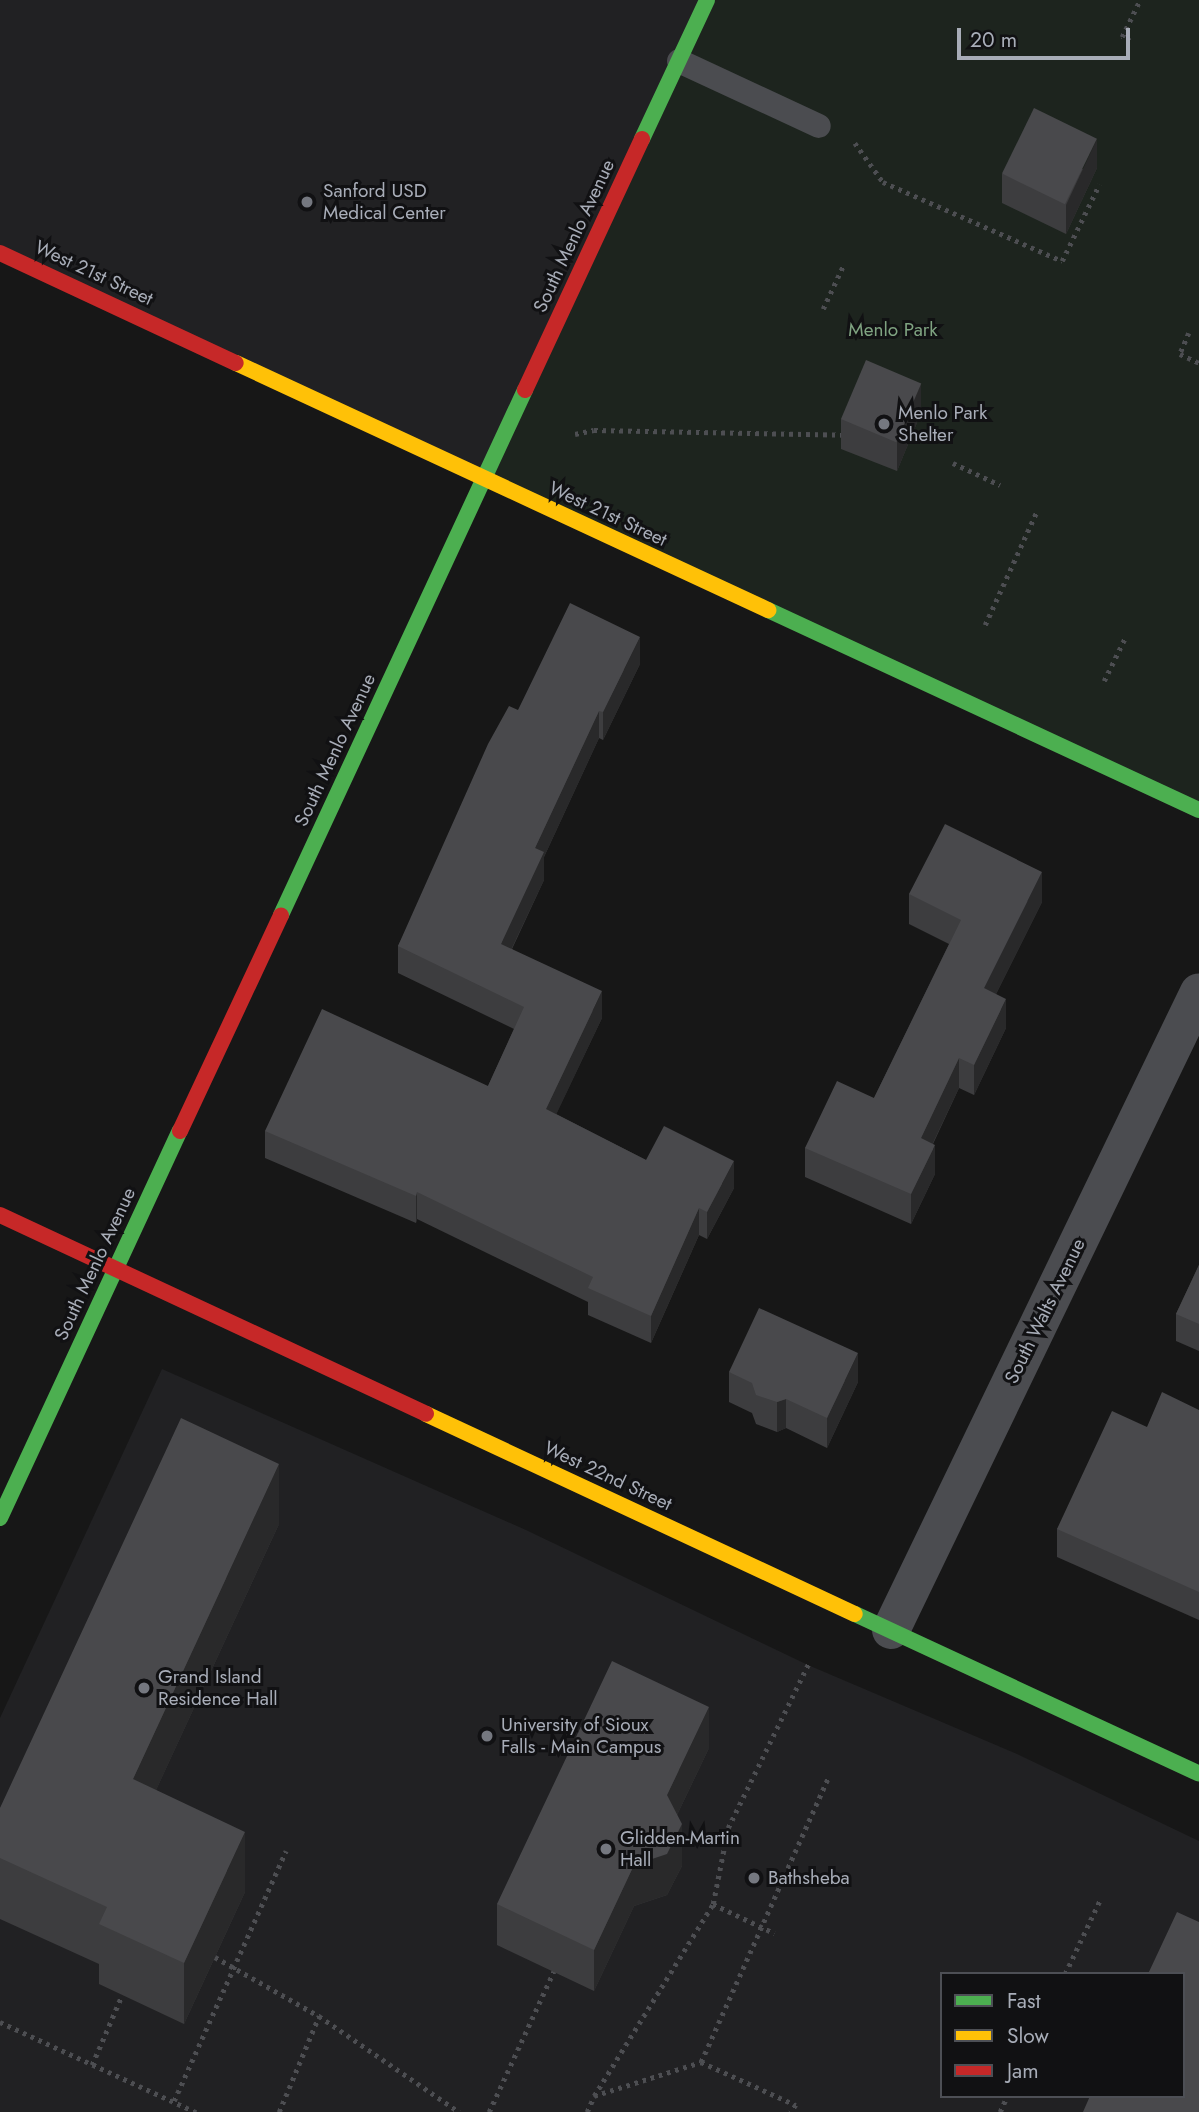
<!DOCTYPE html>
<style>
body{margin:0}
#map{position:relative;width:1199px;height:2112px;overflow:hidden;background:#171717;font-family:Jost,sans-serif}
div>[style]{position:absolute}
.built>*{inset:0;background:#212123}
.green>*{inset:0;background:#1d241e}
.path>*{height:4.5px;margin-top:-2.25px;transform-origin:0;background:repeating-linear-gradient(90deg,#4d4e52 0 3.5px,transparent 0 8.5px)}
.lane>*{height:24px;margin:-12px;padding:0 12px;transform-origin:12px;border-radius:12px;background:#4b4c50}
.street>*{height:38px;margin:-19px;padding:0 19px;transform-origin:19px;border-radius:19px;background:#4b4c50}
.fast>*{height:16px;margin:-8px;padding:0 8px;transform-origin:8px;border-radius:8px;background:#4caf50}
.slow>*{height:16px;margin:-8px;padding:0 8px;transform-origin:8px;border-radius:8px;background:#ffc107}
.jam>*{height:16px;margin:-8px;padding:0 8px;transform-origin:8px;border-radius:8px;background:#c62828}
.wall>*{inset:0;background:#3d3d3f}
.shaded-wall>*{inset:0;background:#29292a}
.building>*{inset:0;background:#49494c;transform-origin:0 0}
.dots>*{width:19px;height:19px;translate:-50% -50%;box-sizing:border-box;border:4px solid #111113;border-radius:50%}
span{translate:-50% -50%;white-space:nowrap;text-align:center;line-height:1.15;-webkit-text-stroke:6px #111113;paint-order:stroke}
.poi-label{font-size:19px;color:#a8adb8}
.left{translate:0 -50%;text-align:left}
.street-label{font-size:19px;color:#a8adb8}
.park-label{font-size:19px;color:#7fa381}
.legend{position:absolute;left:940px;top:1972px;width:245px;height:126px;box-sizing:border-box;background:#111113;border:2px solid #4d4f55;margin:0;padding:9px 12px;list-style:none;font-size:21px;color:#a8adb8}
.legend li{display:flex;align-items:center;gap:14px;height:35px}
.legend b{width:35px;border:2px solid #4d4f55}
.scale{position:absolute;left:957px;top:28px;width:173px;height:32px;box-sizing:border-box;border:4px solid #a8adb8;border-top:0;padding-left:9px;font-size:21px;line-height:24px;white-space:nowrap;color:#a8adb8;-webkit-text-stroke:5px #111113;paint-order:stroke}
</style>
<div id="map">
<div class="built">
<i style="clip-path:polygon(0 0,707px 0,484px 479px,0 253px)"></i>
<i style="clip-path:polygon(evenodd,162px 1369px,526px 1530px,808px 1665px,1017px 1754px,1199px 1841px,1199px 2112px,0 2112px,0 1718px,162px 1369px,942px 1974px,1183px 1974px,1183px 2096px,942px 2096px,942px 1974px)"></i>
</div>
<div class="green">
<i style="clip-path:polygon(707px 0,1199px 0,1199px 810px,484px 479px)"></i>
</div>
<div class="path">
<i style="left:1130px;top:41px;width:9px;rotate:-153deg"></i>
<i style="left:1122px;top:37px;width:41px;rotate:-64.1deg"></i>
<i style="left:855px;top:143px;width:48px;rotate:54.3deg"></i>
<i style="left:883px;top:182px;width:196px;rotate:23.8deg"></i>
<i style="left:1062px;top:261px;width:85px;rotate:-64deg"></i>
<i style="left:823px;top:309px;width:50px;rotate:-65deg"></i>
<i style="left:1189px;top:333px;width:23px;rotate:113deg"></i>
<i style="left:1180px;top:354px;width:21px;rotate:25deg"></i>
<i style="left:575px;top:434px;width:19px;rotate:-12deg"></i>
<i style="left:594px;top:430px;width:253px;rotate:1.1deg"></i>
<i style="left:953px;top:463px;width:52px;rotate:25.1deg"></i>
<i style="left:985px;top:625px;width:125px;rotate:-65.5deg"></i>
<i style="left:1104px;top:681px;width:50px;rotate:-63.9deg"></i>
<i style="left:713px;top:1904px;width:68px;rotate:25.4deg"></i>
<i style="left:215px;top:1957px;width:120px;rotate:29.6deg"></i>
<i style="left:319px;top:2016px;width:170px;rotate:34.4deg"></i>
<i style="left:1065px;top:1974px;width:82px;rotate:-64.7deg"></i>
<i style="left:0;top:2022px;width:216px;rotate:24.7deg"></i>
<i style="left:701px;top:2062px;width:311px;rotate:-65.9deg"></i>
<i style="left:92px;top:2065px;width:76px;rotate:-66.8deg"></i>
<i style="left:594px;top:2096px;width:226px;rotate:-58.2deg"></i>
<i style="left:713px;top:1904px;width:77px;rotate:-78.8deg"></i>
<i style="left:728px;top:1828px;width:182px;rotate:-63.9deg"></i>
<i style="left:174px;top:2101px;width:274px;rotate:-65.9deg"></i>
<i style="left:279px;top:2112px;width:104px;rotate:-67.4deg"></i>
<i style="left:489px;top:2112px;width:155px;rotate:-65.3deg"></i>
<i style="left:587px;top:2112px;width:17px;rotate:-66deg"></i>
<i style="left:594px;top:2096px;width:112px;rotate:-17.6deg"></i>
<i style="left:701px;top:2062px;width:104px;rotate:24.4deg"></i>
<i style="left:796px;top:2105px;width:9px;rotate:126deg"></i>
<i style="left:1000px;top:2112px;width:17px;rotate:-66deg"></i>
</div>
<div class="lane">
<i style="left:679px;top:61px;width:154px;rotate:24.9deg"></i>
</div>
<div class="street">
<i style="left:891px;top:1630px;width:708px;rotate:-64.23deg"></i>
</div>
<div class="fast">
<i style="left:642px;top:139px;width:153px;rotate:-64.9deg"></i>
<i style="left:768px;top:610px;width:475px;rotate:24.9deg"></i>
<i style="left:281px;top:915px;width:579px;rotate:-65.07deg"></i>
<i style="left:0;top:1518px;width:427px;rotate:-65.1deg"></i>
<i style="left:855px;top:1614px;width:379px;rotate:24.9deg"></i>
</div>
<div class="slow">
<i style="left:236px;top:363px;width:587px;rotate:24.9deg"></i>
<i style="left:426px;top:1414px;width:473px;rotate:25deg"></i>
</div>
<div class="jam">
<i style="left:0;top:253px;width:260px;rotate:25deg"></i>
<i style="left:525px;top:390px;width:277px;rotate:-65deg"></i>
<i style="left:180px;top:1131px;width:238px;rotate:-64.9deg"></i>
<i style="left:0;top:1215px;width:470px;rotate:25deg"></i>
</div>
<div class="wall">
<i style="clip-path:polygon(1097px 168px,1066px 234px,1002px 203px,1002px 174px)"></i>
<i style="clip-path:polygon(921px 413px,897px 471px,841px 449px,841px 419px)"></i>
<i style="clip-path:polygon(640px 664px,603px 740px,599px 738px,544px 857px,544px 880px,512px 949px,602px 1018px,556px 1114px,646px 1160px,734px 1188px,707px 1239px,699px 1235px,651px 1343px,588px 1315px,588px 1302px,417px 1219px,416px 1223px,265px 1158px,265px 1131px,488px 1086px,514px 1029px,398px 973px,398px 946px,518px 710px)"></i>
<i style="clip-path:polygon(909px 894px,1042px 902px,996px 994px,1006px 1028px,974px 1095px,959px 1088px,933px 1144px,935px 1174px,911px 1224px,805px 1177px,805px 1148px,874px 1098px,949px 944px,909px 924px)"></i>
<i style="clip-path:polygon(1199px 1265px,1199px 1351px,1176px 1341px,1176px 1314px)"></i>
<i style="clip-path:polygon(729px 1372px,858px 1382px,827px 1448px,786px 1428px,777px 1432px,756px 1424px,752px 1413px,729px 1402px)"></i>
<i style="clip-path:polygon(1199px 1410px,1199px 1620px,1057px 1557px,1057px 1529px,1147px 1427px)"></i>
<i style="clip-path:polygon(279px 1524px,156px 1790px,245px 1892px,184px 2024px,99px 1984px,99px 1964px,0 1919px,0 1808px)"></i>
<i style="clip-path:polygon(709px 1748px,677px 1815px,682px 1866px,667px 1895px,634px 1906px,594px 1991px,497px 1945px,497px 1904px)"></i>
</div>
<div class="shaded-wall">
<i style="clip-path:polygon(1097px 139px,1097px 168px,1066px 234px,1066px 205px)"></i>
<i style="clip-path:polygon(921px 383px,921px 413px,897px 471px,897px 442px)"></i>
<i style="clip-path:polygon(640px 637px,640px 664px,603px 740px,603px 712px)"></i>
<i style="clip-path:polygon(599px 711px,599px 738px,544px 857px,544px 880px,501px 971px,501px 944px,535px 848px)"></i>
<i style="clip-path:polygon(1042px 872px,1042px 902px,984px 1018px,984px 988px)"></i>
<i style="clip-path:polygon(602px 991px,602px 1018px,546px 1136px,546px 1109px)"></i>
<i style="clip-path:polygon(1006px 999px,1006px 1028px,974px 1095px,974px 1065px)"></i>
<i style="clip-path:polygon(959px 1058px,959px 1088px,921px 1168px,921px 1138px)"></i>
<i style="clip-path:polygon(935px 1145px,935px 1174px,911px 1224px,911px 1194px)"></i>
<i style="clip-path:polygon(734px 1161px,734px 1188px,707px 1239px,707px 1212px)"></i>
<i style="clip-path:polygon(417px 1192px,417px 1219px,416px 1223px,416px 1196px)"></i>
<i style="clip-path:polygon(699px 1208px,699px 1235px,651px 1343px,651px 1316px)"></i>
<i style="clip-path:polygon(858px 1353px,858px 1382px,827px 1448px,827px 1418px)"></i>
<i style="clip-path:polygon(786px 1399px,786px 1428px,777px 1432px,777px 1402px)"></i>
<i style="clip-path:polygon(279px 1464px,279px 1524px,133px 1840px,133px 1779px)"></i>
<i style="clip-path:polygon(709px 1707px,709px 1748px,667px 1836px,667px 1795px)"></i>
<i style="clip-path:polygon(682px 1824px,682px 1866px,667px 1895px,634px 1906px,594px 1991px,594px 1950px,634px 1865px)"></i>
<i style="clip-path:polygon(245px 1832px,245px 1892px,184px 2024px,184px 1963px)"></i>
</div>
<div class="building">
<i style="left:1034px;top:108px;width:70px;height:73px;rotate:26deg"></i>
<i style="left:866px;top:360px;width:60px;height:64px;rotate:23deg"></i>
<i style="clip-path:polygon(570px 603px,640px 637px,603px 712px,599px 711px,535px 848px,544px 852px,501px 944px,602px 991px,546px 1109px,646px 1160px,664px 1126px,734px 1161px,707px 1212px,699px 1208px,651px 1316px,588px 1288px,593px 1277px,417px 1192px,416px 1196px,265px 1131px,322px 1009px,488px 1086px,524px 1007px,398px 946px,488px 744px,509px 706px,518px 710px)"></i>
<i style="clip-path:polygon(945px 824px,1042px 872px,984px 988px,1006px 999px,974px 1065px,959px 1058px,921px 1138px,935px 1145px,911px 1194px,805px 1148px,837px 1081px,874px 1098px,961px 920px,909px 894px)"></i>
<i style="clip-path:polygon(1199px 1265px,1199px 1324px,1176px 1314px)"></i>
<i style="clip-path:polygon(759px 1308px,858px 1353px,827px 1418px,786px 1399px,777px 1402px,756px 1395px,752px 1383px,729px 1372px)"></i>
<i style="clip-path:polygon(1162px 1392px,1199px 1410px,1199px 1592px,1057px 1529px,1112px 1411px,1147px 1427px)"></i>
<i style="clip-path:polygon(181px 1418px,279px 1464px,133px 1779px,245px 1832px,184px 1963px,99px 1924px,107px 1907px,0 1858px,0 1808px)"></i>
<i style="clip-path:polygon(612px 1661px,709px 1707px,667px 1795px,682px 1824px,667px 1854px,634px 1865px,594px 1950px,497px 1904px)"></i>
<i style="clip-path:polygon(1177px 1912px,1199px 1922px,1199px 2112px,1083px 2112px,1090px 2096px,1183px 2096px,1183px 1974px,1148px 1974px)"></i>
</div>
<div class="dots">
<i style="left:307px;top:202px;background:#757880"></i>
<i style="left:884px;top:424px;background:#757880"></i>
<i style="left:144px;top:1688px;background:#757880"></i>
<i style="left:487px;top:1736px;background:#757880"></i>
<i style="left:606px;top:1849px;background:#757880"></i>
<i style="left:754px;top:1878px;background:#757880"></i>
</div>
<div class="poi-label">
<span class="left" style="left:323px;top:202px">Sanford USD<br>Medical Center</span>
<span class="left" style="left:898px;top:424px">Menlo Park<br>Shelter</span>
<span class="left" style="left:158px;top:1688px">Grand Island<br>Residence Hall</span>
<span class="left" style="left:501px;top:1736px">University of Sioux<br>Falls - Main Campus</span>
<span class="left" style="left:620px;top:1849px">Glidden-Martin<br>Hall</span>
<span class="left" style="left:768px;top:1878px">Bathsheba</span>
</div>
<div class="street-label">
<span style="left:574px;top:236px;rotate:-65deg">South Menlo Avenue</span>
<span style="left:94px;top:273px;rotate:25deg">West 21st Street</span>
<span style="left:608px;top:514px;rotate:25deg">West 21st Street</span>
<span style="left:335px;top:750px;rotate:-65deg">South Menlo Avenue</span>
<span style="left:95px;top:1264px;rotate:-65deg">South Menlo Avenue</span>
<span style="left:1045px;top:1311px;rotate:-64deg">South Walts Avenue</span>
<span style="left:608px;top:1476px;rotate:25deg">West 22nd Street</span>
</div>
<div class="park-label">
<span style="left:893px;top:330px">Menlo Park</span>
</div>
<ul class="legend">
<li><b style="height:9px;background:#4caf50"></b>Fast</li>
<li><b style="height:9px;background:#ffc107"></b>Slow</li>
<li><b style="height:9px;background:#c62828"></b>Jam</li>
</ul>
<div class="scale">20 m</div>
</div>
